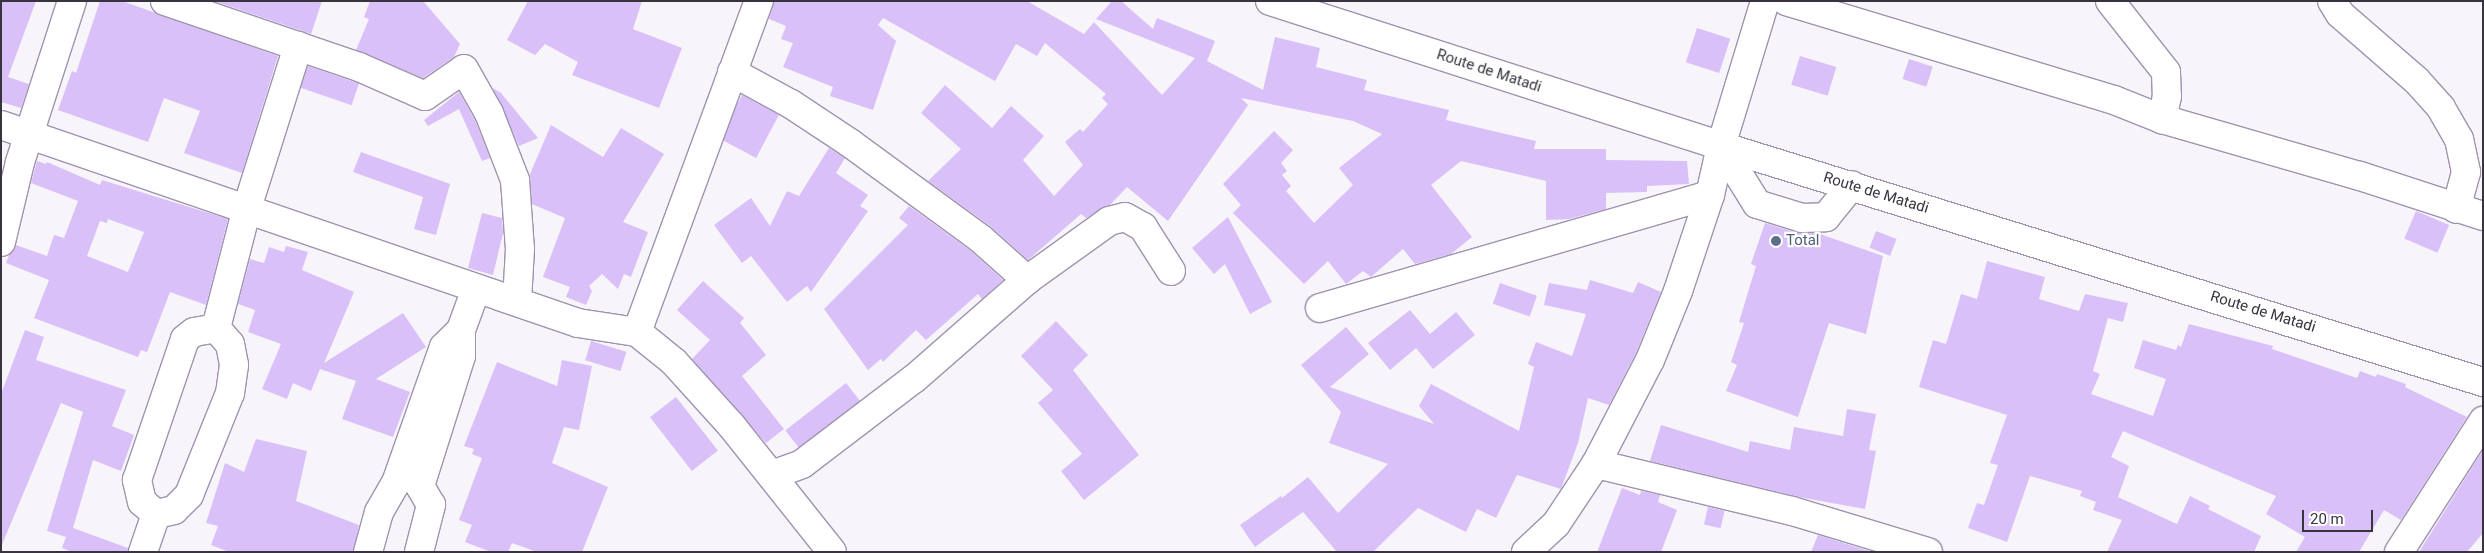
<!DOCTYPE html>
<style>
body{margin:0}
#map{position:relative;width:2484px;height:553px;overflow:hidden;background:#f7f4fa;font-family:Roboto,sans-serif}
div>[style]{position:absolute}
.building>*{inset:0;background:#dac0f9;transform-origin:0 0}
.roads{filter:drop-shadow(1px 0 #9f93af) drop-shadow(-1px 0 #9f93af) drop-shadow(0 1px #9f93af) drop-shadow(0 -1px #9f93af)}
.minor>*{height:28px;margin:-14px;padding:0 14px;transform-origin:14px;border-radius:14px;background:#fff}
.highway>*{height:28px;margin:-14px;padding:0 14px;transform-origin:14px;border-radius:14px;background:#fff}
.dots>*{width:14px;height:14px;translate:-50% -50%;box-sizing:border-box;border:2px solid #fff;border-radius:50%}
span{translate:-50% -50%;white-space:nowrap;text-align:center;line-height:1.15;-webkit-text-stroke:4.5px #fff;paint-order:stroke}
.street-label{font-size:15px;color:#39333f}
.service-label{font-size:15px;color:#4e5e75}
.left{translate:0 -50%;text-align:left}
.frame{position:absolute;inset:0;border:2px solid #39333f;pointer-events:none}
.scale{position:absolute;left:2302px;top:510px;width:71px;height:22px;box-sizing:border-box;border:2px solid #39333f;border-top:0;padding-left:6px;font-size:15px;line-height:18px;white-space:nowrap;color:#39333f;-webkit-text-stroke:4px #fff;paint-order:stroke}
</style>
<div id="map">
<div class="building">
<i style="clip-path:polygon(1px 1px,36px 1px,8px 77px,29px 84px,21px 108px,1px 102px)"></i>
<i style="clip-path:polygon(100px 1px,122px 1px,278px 56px,242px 173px,184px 153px,200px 111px,164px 98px,148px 142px,58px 110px,72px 71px,76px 73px)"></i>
<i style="clip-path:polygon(214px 1px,322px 1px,311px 34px)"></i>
<i style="clip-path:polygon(370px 1px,423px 1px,460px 44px,454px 57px,423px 78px,356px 50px,369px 19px,364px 17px)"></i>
<i style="clip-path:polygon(528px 1px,642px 1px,633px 29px,682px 48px,659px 108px,572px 75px,578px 62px,545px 44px,535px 55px,507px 40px)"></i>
<i style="clip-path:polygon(774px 1px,1027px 1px,1084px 34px,1094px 22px,1162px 95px,1195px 58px,1096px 19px,1112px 1px,1121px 1px,1153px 29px,1157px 18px,1215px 41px,1207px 61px,1263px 90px,1275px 37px,1320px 48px,1316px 67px,1367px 80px,1364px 90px,1449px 110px,1446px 120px,1536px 141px,1534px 149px,1606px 149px,1606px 160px,1687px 161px,1689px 184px,1647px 186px,1647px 192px,1606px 193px,1606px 209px,1569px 219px,1546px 220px,1546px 181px,1461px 161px,1431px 185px,1472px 237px,1451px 254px,1415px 264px,1403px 249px,1371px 277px,1363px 271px,1346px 284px,1328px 261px,1304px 284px,1233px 213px,1241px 205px,1223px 184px,1274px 131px,1293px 150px,1281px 163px,1287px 171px,1282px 175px,1291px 186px,1286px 191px,1314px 223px,1353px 185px,1339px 168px,1382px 134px,1353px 121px,1241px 98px,1248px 105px,1168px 221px,1127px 187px,1110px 205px,1086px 218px,1081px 214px,1028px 260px,990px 226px,928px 181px,961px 149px,921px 113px,945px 85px,992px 128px,1011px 106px,1044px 136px,1023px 160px,1054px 196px,1083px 165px,1065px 142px,1080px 129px,1083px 132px,1108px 104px,1102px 98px,1106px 94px,1045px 43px,1037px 56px,1016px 44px,995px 81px,883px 18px,878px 25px,896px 41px,873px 110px,830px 96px,833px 87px,783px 67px,793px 43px,781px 39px,786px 26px,769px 19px)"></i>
<i style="left:1697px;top:28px;width:35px;height:36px;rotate:18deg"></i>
<i style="left:1800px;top:56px;width:38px;height:30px;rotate:17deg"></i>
<i style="left:1909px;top:59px;width:25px;height:21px;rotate:18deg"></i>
<i style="left:308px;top:66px;width:54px;height:23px;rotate:19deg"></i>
<i style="clip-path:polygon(493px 88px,501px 93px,538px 138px,519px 146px)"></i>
<i style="clip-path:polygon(459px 92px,475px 120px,490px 158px,482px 161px,459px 109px,428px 126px,424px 120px)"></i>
<i style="left:742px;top:95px;width:42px;height:49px;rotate:28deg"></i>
<i style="clip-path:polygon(551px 125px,603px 157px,621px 128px,664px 154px,623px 222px,648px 232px,631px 277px,624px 274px,618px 289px,602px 274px,589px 286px,592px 291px,586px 305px,566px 297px,570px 287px,543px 277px,565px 218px,532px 204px,530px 174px)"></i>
<i style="clip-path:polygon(829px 148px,845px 158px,836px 173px,868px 195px,860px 206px,868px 211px,811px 292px,807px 286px,787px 302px,751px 256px,742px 263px,714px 225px,751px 198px,770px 226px,787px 191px,799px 196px)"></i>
<i style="clip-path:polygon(361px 152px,450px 184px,436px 235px,414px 229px,423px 197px,353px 172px)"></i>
<i style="clip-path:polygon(evenodd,37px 161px,46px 164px,47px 162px,100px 185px,102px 180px,228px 219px,206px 305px,170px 292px,147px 352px,141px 350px,138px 357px,34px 318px,49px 280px,6px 263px,9px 255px,16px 245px,47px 256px,54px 235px,64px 238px,78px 201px,31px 183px,37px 161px,108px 219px,144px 232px,128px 272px,87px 256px,100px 221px,107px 223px,108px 219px)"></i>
<i style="clip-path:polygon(909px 206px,971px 251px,1003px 280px,982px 299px,978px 294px,926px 340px,916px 330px,883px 362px,881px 359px,868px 370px,824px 309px,908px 225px,899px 218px)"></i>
<i style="left:2416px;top:211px;width:36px;height:30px;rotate:23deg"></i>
<i style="clip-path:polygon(482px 213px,502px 218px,503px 233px,493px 275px,468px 268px)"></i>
<i style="clip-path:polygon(1228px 217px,1272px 302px,1250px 314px,1225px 264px,1214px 274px,1192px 248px)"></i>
<i style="clip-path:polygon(1765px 223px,1798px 233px,1817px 233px,1883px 256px,1866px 334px,1829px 323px,1798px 417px,1726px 391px,1737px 365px,1731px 362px,1744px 323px,1739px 322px,1756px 266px,1751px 264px)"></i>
<i style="left:1876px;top:231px;width:22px;height:18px;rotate:21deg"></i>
<i style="clip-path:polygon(286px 246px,308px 252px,302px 270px,354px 292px,324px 363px,403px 313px,426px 347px,376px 379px,410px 392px,393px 437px,342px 419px,356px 381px,320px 369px,311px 391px,293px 383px,287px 399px,262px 389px,281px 344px,248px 332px,255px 310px,238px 304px,250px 259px,264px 263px,269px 247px,284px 252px)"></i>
<i style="clip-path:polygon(1987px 261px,2045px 277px,2039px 299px,2079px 311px,2085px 294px,2128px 303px,2123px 322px,2108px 318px,2093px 371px,2100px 374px,2091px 394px,2153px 416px,2166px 379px,2134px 368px,2143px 340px,2176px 350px,2178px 345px,2181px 347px,2189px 324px,2273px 346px,2272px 349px,2357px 378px,2360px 371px,2376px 377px,2377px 374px,2406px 384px,2405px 387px,2467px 417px,2401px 520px,2384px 510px,2359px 552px,2296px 552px,2305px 537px,2266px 514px,2276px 496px,2123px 431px,2111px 457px,2129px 466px,2118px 497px,2177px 524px,2190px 496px,2210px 506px,2208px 509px,2261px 536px,2254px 552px,2107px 552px,2122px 520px,2093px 510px,2096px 502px,2080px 496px,2082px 491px,2030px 476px,2007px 542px,1968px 528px,1977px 503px,1984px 505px,1998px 465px,1990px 463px,2007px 415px,1919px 387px,1933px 340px,1946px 344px,1961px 294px,1977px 299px)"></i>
<i style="clip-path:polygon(1590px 280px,1633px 293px,1638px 282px,1661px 292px,1636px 353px,1609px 405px,1588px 398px,1578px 443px,1561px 489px,1517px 475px,1496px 518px,1477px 509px,1466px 532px,1418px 508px,1373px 552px,1337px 552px,1303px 512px,1255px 547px,1240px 525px,1281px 496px,1282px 498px,1308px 477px,1338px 513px,1388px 464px,1329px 443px,1341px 412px,1301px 365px,1346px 327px,1369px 354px,1330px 387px,1434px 424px,1419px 406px,1431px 384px,1519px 431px,1534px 367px,1528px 364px,1536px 342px,1572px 356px,1586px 314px,1544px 305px,1549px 283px,1587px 290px)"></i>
<i style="clip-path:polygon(703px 281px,744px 318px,740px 323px,766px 355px,742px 376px,784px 429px,766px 443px,692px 359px,710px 340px,677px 310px)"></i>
<i style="left:1500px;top:283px;width:39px;height:22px;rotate:19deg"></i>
<i style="clip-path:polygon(1410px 310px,1430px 334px,1456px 312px,1475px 335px,1433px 369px,1416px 348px,1390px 370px,1368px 343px)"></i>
<i style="clip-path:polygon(1056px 321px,1088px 355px,1073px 370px,1139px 455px,1084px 500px,1061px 471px,1082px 454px,1038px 403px,1053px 390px,1021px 356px)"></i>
<i style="clip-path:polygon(25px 330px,44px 337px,36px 360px,126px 390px,112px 426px,134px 435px,121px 471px,93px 460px,73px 528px,128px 548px,128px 552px,72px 552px,62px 548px,66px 537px,47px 531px,83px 412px,61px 403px,1px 547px,1px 394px)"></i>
<i style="left:591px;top:341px;width:37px;height:20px;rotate:17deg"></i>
<i style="clip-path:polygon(562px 360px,592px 366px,579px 430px,564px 427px,552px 463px,608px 487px,582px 552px,537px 552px,512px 543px,508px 552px,491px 552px,465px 542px,472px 525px,459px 520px,482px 458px,472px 454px,474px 449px,464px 446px,497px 362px,557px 386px)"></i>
<i style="left:846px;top:383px;width:23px;height:77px;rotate:52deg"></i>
<i style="left:676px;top:397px;width:68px;height:33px;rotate:52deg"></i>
<i style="clip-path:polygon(1847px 409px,1876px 414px,1869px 450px,1876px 451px,1865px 509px,1804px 498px,1650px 461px,1661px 425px,1748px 452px,1750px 441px,1790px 450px,1794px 427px,1843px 436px)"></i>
<i style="clip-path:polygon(256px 439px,307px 451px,296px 501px,359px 525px,353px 552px,229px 552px,211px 545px,218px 526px,206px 523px,225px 463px,244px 472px)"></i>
<i style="clip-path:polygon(2483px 450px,2483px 533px,2467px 552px,2419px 552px)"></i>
<i style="clip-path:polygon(1622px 488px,1640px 495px,1641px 491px,1660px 495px,1658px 502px,1677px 510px,1661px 552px,1597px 552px)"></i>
<i style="left:1708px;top:507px;width:17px;height:18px;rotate:13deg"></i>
<i style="clip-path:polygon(1818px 535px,1869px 551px,1869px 552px,1811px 552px)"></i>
</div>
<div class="roads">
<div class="minor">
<i style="left:165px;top:1px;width:205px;rotate:18.8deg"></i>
<i style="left:359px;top:67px;width:72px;rotate:23.7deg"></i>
<i style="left:425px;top:96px;width:47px;rotate:-34.7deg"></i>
<i style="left:464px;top:69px;width:51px;rotate:60.4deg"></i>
<i style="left:489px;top:113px;width:72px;rotate:68.8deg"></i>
<i style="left:515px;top:180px;width:69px;rotate:85.9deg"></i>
<i style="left:520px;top:249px;width:52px;rotate:93.3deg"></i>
<i style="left:1786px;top:1px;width:343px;rotate:16.8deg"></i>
<i style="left:2114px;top:100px;width:52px;rotate:21.6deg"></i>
<i style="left:2162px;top:119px;width:206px;rotate:16.1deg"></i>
<i style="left:2360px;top:176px;width:129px;rotate:18deg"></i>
<i style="left:2110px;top:1px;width:90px;rotate:51.7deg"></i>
<i style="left:2166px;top:72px;width:24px;rotate:88deg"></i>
<i style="left:2167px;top:96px;width:24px;rotate:102deg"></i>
<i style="left:2332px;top:1px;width:15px;rotate:58deg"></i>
<i style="left:2340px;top:14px;width:102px;rotate:41deg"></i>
<i style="left:2417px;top:81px;width:36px;rotate:48deg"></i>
<i style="left:2441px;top:108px;width:36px;rotate:60deg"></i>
<i style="left:2459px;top:139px;width:34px;rotate:78deg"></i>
<i style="left:2466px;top:172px;width:38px;rotate:105deg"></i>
<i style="left:732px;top:72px;width:67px;rotate:28.5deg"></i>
<i style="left:791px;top:104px;width:71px;rotate:33.5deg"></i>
<i style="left:850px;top:143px;width:162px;rotate:36.2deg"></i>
<i style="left:981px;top:239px;width:62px;rotate:41.7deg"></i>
<i style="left:1px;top:125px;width:610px;rotate:18.94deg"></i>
<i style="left:578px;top:323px;width:60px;rotate:8.7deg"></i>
<i style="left:637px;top:332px;width:48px;rotate:39deg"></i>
<i style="left:674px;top:362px;width:85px;rotate:47.9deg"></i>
<i style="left:731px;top:425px;width:162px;rotate:51.5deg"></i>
<i style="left:1721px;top:146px;width:68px;rotate:58.2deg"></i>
<i style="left:1757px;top:204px;width:47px;rotate:17.3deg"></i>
<i style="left:1802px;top:218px;width:24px;rotate:-2deg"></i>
<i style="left:1826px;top:217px;width:41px;rotate:-50.9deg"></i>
<i style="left:1px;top:242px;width:82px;rotate:-76.6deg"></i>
<i style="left:20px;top:162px;width:169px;rotate:-72.1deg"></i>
<i style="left:1320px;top:308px;width:406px;rotate:-16.2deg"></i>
<i style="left:216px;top:328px;width:21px;rotate:49deg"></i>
<i style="left:230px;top:344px;width:21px;rotate:79deg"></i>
<i style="left:234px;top:365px;width:28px;rotate:98deg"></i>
<i style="left:230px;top:393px;width:110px;rotate:111.9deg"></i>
<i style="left:189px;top:495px;width:21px;rotate:135deg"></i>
<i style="left:174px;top:510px;width:18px;rotate:167deg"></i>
<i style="left:156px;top:514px;width:18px;rotate:-139deg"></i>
<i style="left:142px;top:502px;width:23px;rotate:-103deg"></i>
<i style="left:137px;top:480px;width:149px;rotate:-71.2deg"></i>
<i style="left:185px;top:339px;width:11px;rotate:-38deg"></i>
<i style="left:194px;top:332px;width:22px;rotate:-10deg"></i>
<i style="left:216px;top:328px;width:124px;rotate:-75.5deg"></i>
<i style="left:247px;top:208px;width:170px;rotate:-72.5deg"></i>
<i style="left:637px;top:332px;width:353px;rotate:-69.8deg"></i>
<i style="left:1596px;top:464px;width:202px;rotate:13.5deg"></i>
<i style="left:1792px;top:511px;width:142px;rotate:16.8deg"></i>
<i style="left:772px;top:475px;width:32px;rotate:-20deg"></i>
<i style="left:802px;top:464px;width:142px;rotate:-37.3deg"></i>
<i style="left:915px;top:378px;width:149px;rotate:-41.2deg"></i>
<i style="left:1027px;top:280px;width:101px;rotate:-35.7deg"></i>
<i style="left:1109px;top:221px;width:16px;rotate:-14deg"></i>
<i style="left:1125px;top:217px;width:21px;rotate:29deg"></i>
<i style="left:1143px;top:227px;width:52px;rotate:57.5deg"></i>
<i style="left:143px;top:552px;width:40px;rotate:-71.1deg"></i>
<i style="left:368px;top:552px;width:41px;rotate:-74.6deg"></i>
<i style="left:379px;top:512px;width:34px;rotate:-60deg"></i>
<i style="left:396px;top:483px;width:144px;rotate:-70.6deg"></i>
<i style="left:444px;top:347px;width:24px;rotate:-45deg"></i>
<i style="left:419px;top:552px;width:49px;rotate:-75.7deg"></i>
<i style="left:431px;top:505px;width:22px;rotate:-120deg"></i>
<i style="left:420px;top:486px;width:136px;rotate:-72.5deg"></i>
<i style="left:461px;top:356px;width:26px;rotate:-90deg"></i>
<i style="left:461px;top:330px;width:44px;rotate:-69.9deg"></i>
<i style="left:1526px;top:552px;width:41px;rotate:-43deg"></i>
<i style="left:1556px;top:524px;width:72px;rotate:-56.3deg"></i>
<i style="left:1596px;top:464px;width:117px;rotate:-62.6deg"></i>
<i style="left:1650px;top:360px;width:74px;rotate:-67.9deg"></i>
<i style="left:1678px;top:291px;width:101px;rotate:-71.6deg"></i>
<i style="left:1710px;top:195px;width:50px;rotate:-77.3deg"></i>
<i style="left:1721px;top:146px;width:152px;rotate:-73.1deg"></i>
<i style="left:2399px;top:552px;width:156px;rotate:-57.3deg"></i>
</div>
<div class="highway">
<i style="left:1270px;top:1px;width:474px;rotate:17.8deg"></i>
<i style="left:1721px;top:146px;width:798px;rotate:17.21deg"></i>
</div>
</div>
<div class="dots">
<i style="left:1776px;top:241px;background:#5c6f8a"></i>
</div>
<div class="street-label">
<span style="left:1489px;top:71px;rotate:18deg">Route de Matadi</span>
<span style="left:1876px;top:193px;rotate:17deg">Route de Matadi</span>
<span style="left:2263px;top:312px;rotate:17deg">Route de Matadi</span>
</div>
<div class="service-label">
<span class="left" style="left:1786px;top:241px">Total</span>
</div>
<div class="frame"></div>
<div class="scale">20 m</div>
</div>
